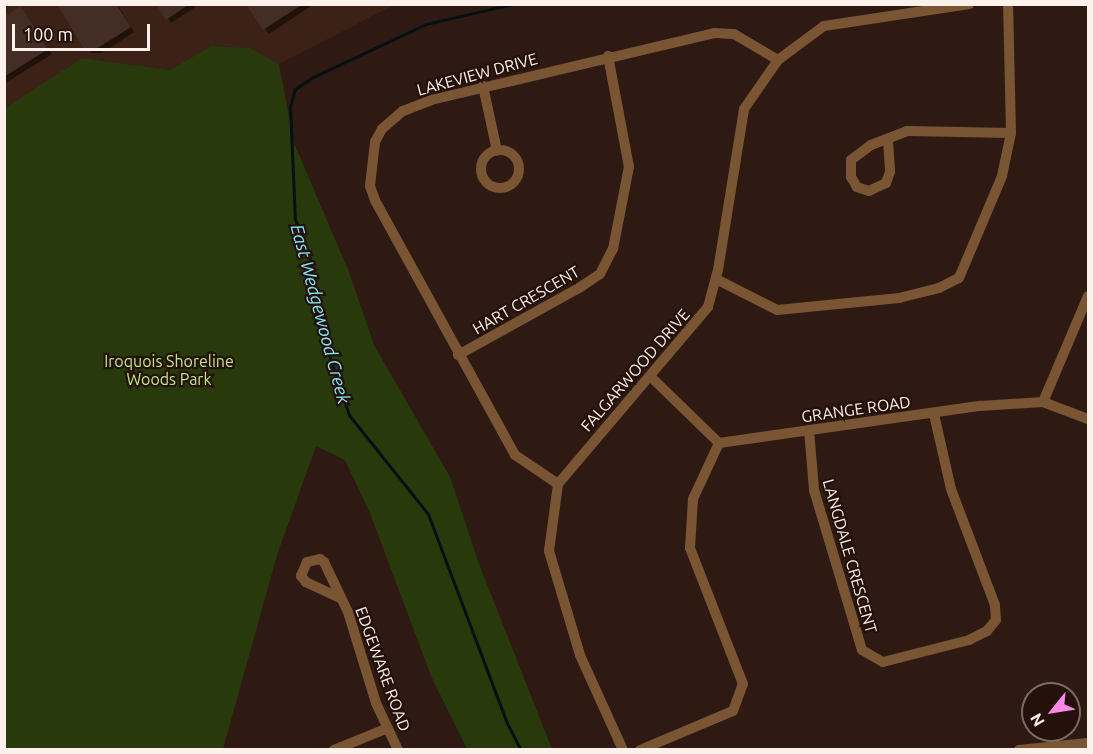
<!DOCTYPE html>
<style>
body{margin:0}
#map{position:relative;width:1093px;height:754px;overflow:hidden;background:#2e1a12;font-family:Ubuntu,sans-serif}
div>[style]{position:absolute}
.built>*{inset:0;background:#3c2216}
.green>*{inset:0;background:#283a0c}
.shadow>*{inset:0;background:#0007}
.stream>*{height:3px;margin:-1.5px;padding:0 1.5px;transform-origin:1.5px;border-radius:1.5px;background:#051013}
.building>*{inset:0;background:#432d24}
.minor>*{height:10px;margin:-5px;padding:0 5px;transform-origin:5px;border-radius:5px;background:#7a5534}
.minor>.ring{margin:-5px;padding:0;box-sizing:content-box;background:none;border:10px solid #7a5534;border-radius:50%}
span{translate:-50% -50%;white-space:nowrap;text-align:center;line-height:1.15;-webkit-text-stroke:4.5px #241109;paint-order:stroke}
.street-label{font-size:16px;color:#fdf1ec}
.park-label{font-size:16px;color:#bee58b}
.water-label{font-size:18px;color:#80e6fa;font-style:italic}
.frame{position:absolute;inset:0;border:6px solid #fdf1ec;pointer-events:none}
.north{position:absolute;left:1021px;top:682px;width:60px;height:60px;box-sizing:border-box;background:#241109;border:2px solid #7b6b64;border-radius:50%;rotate:240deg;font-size:16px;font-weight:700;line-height:24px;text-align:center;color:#fdf1ec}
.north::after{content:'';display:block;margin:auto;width:21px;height:27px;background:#f987e8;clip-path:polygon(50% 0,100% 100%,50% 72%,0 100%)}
.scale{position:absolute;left:12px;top:24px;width:138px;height:27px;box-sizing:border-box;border:3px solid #fdf1ec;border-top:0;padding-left:8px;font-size:18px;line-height:21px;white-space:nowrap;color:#fdf1ec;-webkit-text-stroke:4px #241109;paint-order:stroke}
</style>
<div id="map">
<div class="built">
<i style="clip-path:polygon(5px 5px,394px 5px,279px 64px,250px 48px,211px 46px,170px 70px,82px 58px,5px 108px)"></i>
</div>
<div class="green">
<i style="clip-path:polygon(211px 46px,250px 48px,279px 64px,294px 143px,349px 272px,374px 345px,450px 477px,479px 564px,552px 749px,467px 749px,432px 678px,370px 513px,345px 460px,316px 446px,277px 555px,223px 749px,5px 749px,5px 108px,82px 58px,170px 70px)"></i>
</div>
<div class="shadow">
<i style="clip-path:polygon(58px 4px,117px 4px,134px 32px,102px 53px,91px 53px)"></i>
<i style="clip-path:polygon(158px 4px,200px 4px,171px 23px)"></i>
<i style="clip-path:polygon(248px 4px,314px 4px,269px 34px)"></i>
<i style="clip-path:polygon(21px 8px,52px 54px,4px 84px,4px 18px)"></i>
</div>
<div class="stream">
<i style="left:513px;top:4px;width:89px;rotate:167.1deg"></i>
<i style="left:426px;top:24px;width:125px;rotate:154.9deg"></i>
<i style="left:313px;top:77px;width:22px;rotate:146deg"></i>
<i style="left:295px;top:89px;width:18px;rotate:106deg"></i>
<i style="left:290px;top:106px;width:113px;rotate:87.5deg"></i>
<i style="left:295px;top:219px;width:40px;rotate:69deg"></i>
<i style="left:309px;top:256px;width:101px;rotate:78.6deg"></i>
<i style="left:329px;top:355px;width:63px;rotate:71.6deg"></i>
<i style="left:349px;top:415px;width:127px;rotate:51.4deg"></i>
<i style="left:428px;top:514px;width:223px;rotate:69.3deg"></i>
<i style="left:507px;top:723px;width:30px;rotate:63deg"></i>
</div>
<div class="building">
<i style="clip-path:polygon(57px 4px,116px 4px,131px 27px,96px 49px,84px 49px)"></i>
<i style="clip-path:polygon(156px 4px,189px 4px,166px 20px)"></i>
<i style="clip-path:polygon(246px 4px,303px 4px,263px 30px)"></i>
<i style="clip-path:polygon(21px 6px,48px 49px,4px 77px,4px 17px)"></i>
</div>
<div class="minor">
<i style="left:483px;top:86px;width:66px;rotate:77.8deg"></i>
<i style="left:888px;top:141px;width:31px;rotate:86deg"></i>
<i style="left:890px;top:172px;width:12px;rotate:110deg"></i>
<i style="left:886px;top:183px;width:19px;rotate:155deg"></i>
<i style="left:869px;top:191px;width:13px;rotate:-162deg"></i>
<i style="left:857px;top:187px;width:12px;rotate:-121deg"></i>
<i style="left:851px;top:177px;width:17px;rotate:-90deg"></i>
<i style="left:851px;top:160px;width:25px;rotate:-37deg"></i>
<i style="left:871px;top:145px;width:39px;rotate:-21deg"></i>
<i style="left:907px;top:131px;width:104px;rotate:1.1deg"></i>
<i class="ring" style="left:481px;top:150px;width:28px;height:28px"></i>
<i style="left:716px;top:279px;width:68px;rotate:26.9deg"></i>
<i style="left:777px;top:310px;width:123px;rotate:-5.6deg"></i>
<i style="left:899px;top:298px;width:41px;rotate:-14deg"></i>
<i style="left:939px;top:288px;width:22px;rotate:-27deg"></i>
<i style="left:959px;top:278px;width:111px;rotate:-67.1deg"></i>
<i style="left:1002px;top:176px;width:44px;rotate:-78.2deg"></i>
<i style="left:1011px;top:133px;width:129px;rotate:-91.3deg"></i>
<i style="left:458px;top:355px;width:138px;rotate:-29deg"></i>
<i style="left:579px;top:288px;width:25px;rotate:-34deg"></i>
<i style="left:600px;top:274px;width:28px;rotate:-63deg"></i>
<i style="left:613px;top:249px;width:84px;rotate:-79deg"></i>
<i style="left:629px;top:167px;width:113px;rotate:-100.7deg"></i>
<i style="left:652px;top:378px;width:93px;rotate:44.1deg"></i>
<i style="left:719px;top:443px;width:264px;rotate:-8.1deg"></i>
<i style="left:980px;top:406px;width:63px;rotate:-3.6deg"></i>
<i style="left:1043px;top:402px;width:48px;rotate:20.7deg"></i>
<i style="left:1043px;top:402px;width:115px;rotate:-67deg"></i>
<i style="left:809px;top:430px;width:60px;rotate:85.2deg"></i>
<i style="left:814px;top:490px;width:167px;rotate:73.3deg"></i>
<i style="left:862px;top:650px;width:24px;rotate:30deg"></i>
<i style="left:883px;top:662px;width:89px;rotate:-14.3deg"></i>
<i style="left:969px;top:640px;width:20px;rotate:-27deg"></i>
<i style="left:987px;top:631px;width:14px;rotate:-51deg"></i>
<i style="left:996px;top:620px;width:15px;rotate:-94deg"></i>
<i style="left:995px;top:605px;width:124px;rotate:-110.8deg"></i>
<i style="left:951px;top:489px;width:77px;rotate:-102.8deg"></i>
<i style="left:558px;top:484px;width:52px;rotate:-146deg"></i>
<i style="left:515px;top:455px;width:291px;rotate:-118.8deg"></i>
<i style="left:375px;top:200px;width:15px;rotate:-110deg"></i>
<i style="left:370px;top:186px;width:44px;rotate:-83.5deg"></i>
<i style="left:375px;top:142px;width:15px;rotate:-62deg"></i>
<i style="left:382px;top:129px;width:28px;rotate:-41deg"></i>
<i style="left:403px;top:111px;width:30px;rotate:-21deg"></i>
<i style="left:431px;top:100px;width:291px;rotate:-13.3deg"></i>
<i style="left:714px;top:33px;width:20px;rotate:3deg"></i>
<i style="left:734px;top:34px;width:51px;rotate:30.6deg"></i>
<i style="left:340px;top:598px;width:38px;rotate:-155deg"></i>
<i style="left:306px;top:582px;width:8px;rotate:-130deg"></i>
<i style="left:301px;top:576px;width:15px;rotate:-67deg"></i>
<i style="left:307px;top:562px;width:13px;rotate:-13deg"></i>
<i style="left:320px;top:559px;width:5px;rotate:37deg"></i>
<i style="left:324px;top:562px;width:55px;rotate:64.4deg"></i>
<i style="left:348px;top:612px;width:95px;rotate:72.9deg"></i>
<i style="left:376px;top:703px;width:52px;rotate:64.9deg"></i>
<i style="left:334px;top:750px;width:58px;rotate:-22.2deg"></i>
<i style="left:623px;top:750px;width:104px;rotate:-114.4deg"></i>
<i style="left:580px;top:655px;width:109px;rotate:-106.6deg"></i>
<i style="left:549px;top:551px;width:68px;rotate:-82.3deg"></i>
<i style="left:558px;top:484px;width:232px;rotate:-49.7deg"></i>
<i style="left:708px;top:307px;width:38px;rotate:-75deg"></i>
<i style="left:718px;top:270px;width:163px;rotate:-80.8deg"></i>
<i style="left:744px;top:109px;width:60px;rotate:-55.2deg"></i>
<i style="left:778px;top:60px;width:57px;rotate:-36.5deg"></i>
<i style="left:824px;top:26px;width:147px;rotate:-8.6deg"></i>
<i style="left:640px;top:750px;width:101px;rotate:-22.8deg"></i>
<i style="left:733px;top:711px;width:29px;rotate:-70deg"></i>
<i style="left:743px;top:684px;width:146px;rotate:-111.3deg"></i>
<i style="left:690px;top:548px;width:49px;rotate:-86.5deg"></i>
<i style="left:693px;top:499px;width:62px;rotate:-65.1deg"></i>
<i style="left:1019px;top:750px;width:69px;rotate:-5.8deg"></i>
</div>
<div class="street-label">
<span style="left:477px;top:74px;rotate:-15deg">LAKEVIEW DRIVE</span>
<span style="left:526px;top:300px;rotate:-30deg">HART CRESCENT</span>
<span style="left:635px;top:370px;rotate:-49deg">FALGARWOOD DRIVE</span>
<span style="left:856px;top:409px;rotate:-8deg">GRANGE ROAD</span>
<span style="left:850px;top:556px;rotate:74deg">LANGDALE CRESCENT</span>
<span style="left:383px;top:669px;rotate:70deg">EDGEWARE ROAD</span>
</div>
<div class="park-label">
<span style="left:169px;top:370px">Iroquois Shoreline<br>Woods Park</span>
</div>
<div class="water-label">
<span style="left:321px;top:314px;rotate:75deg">East Wedgewood Creek</span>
</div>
<div class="frame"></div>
<div class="north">N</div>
<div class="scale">100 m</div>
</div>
